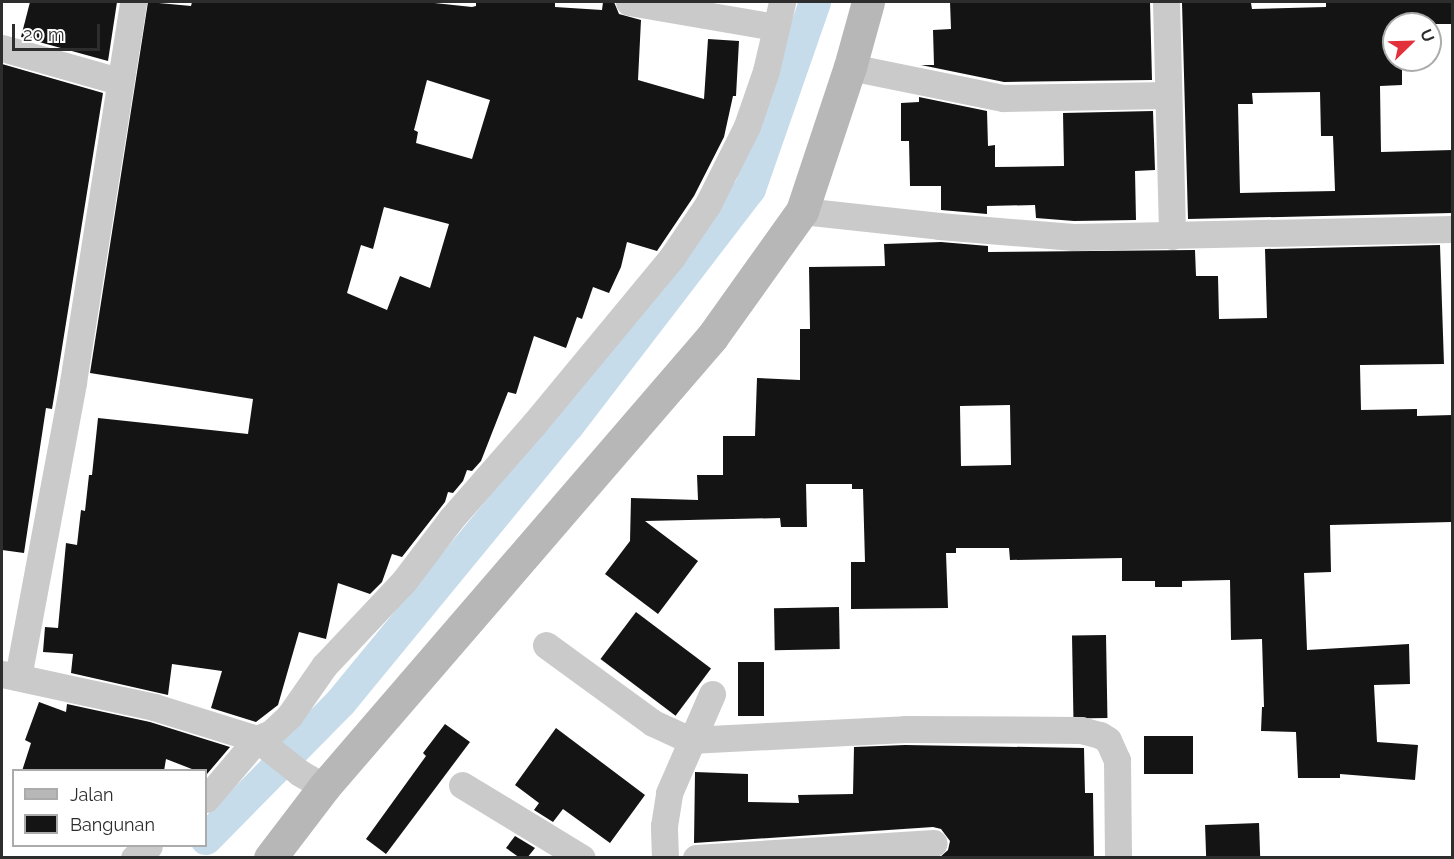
<!DOCTYPE html>
<style>
body{margin:0}
#map{position:relative;width:1454px;height:859px;overflow:hidden;background:#fff;font-family:Raleway,sans-serif}
div>[style]{position:absolute}
.canal>*{height:32px;margin:-16px;padding:0 16px;transform-origin:16px;border-radius:16px;background:#c7dceb}
.building>*{inset:0;background:#141414;transform-origin:0 0}
.street>*{height:27px;margin:-13.5px;padding:0 13.5px;transform-origin:13.5px;border-radius:13.5px;background:#cacaca}
.secondary>*{height:33px;margin:-16.5px;padding:0 16.5px;transform-origin:16.5px;border-radius:16.5px;background:#b7b7b7}
span{translate:-50% -50%;white-space:nowrap;text-align:center;line-height:1.15;-webkit-text-stroke:6px #fff;paint-order:stroke}
.frame{position:absolute;inset:0;border:3px solid #2d2d2d;pointer-events:none}
.legend{position:absolute;left:12px;top:769px;width:195px;height:78px;box-sizing:border-box;background:#fff;border:2px solid #ababab;margin:0;padding:8px 10px;list-style:none;font-size:18px;color:#2d2d2d}
.legend li{display:flex;align-items:center;gap:12px;height:30px}
.legend b{width:30px;border:2px solid #ababab}
.north{position:absolute;left:1382px;top:12px;width:60px;height:60px;box-sizing:border-box;background:#fff;border:2px solid #ababab;border-radius:50%;rotate:67deg;font-size:16px;font-weight:700;line-height:24px;text-align:center;color:#2d2d2d}
.north::after{content:'';display:block;margin:auto;width:21px;height:27px;background:#e3313c;clip-path:polygon(50% 0,100% 100%,50% 72%,0 100%)}
.scale{position:absolute;left:12px;top:24px;width:88px;height:27px;box-sizing:border-box;border:3px solid #2d2d2d;border-top:0;padding-left:8px;font-size:18px;line-height:21px;white-space:nowrap;color:#2d2d2d;-webkit-text-stroke:4px #fff;paint-order:stroke}
</style>
<div id="map">
<div class="canal">
<i style="left:206px;top:839px;width:192px;rotate:-45.4deg"></i>
<i style="left:341px;top:702px;width:357px;rotate:-50.6deg"></i>
<i style="left:568px;top:426px;width:299px;rotate:-52.5deg"></i>
<i style="left:750px;top:189px;width:198px;rotate:-70.8deg"></i>
</div>
<div class="building">
<i style="clip-path:polygon(30px 2px,117px 2px,108px 61px,21px 37px)"></i>
<i style="clip-path:polygon(evenodd,148px 2px,191px 6px,192px 2px,425px 2px,472px 7px,476px 6px,476px 2px,555px 2px,555px 7px,602px 10px,603px 2px,614px 2px,619px 14px,641px 20px,638px 80px,704px 99px,708px 39px,739px 41px,736px 96px,733px 96px,724px 137px,694px 196px,659px 248px,657px 251px,627px 242px,621px 267px,609px 293px,593px 287px,582px 319px,577px 317px,566px 348px,534px 336px,516px 394px,508px 392px,481px 461px,472px 471px,467px 470px,463px 481px,453px 493px,448px 492px,445px 502px,402px 557px,392px 554px,382px 582px,370px 594px,338px 583px,326px 639px,299px 632px,278px 705px,256px 722px,211px 708px,222px 671px,172px 664px,168px 695px,71px 673px,73px 654px,43px 652px,45px 627px,58px 628px,66px 543px,77px 545px,81px 510px,85px 511px,89px 475px,92px 475px,98px 418px,248px 434px,253px 399px,90px 373px,148px 2px,427px 80px,490px 100px,472px 159px,416px 143px,418px 132px,414px 130px,427px 80px,148px 2px,384px 207px,449px 224px,430px 288px,400px 276px,387px 310px,347px 293px,361px 245px,373px 249px,384px 207px)"></i>
<i style="clip-path:polygon(950px 2px,1150px 2px,1152px 80px,1004px 82px,921px 65px,934px 65px,933px 30px,951px 29px)"></i>
<i style="clip-path:polygon(evenodd,1326px 2px,1452px 2px,1452px 24px,1394px 24px,1394px 60px,1402px 60px,1402px 85px,1380px 86px,1381px 152px,1452px 150px,1452px 213px,1188px 219px,1182px 3px,1251px 3px,1252px 9px,1326px 7px,1326px 2px,1320px 92px,1321px 136px,1333px 136px,1335px 191px,1240px 193px,1238px 104px,1253px 104px,1252px 93px,1320px 92px)"></i>
<i style="clip-path:polygon(2px 64px,103px 93px,57px 379px,52px 409px,46px 408px,24px 553px,2px 550px)"></i>
<i style="clip-path:polygon(919px 97px,987px 111px,988px 146px,995px 145px,995px 167px,1064px 166px,1063px 113px,1153px 111px,1155px 170px,1135px 171px,1136px 220px,1074px 221px,1036px 218px,1035px 205px,987px 206px,987px 214px,941px 210px,941px 186px,910px 186px,909px 141px,901px 141px,901px 103px,919px 102px)"></i>
<i style="clip-path:polygon(evenodd,941px 242px,988px 246px,988px 252px,1195px 250px,1196px 276px,1218px 276px,1219px 319px,1267px 318px,1265px 249px,1440px 245px,1444px 364px,1360px 365px,1361px 410px,1417px 409px,1417px 416px,1452px 415px,1452px 522px,1330px 525px,1331px 572px,1304px 573px,1307px 650px,1409px 644px,1410px 684px,1374px 685px,1377px 742px,1418px 745px,1415px 780px,1340px 774px,1340px 778px,1298px 778px,1296px 732px,1261px 731px,1262px 707px,1264px 707px,1262px 639px,1231px 640px,1230px 580px,1182px 581px,1182px 587px,1155px 587px,1155px 581px,1122px 581px,1122px 558px,1010px 560px,1009px 548px,956px 548px,956px 553px,946px 553px,948px 608px,851px 609px,851px 562px,865px 562px,863px 489px,852px 489px,852px 484px,806px 484px,807px 527px,781px 527px,780px 518px,645px 521px,698px 561px,658px 614px,605px 574px,630px 541px,631px 498px,698px 500px,697px 475px,723px 475px,723px 436px,755px 436px,757px 378px,800px 380px,800px 329px,810px 329px,809px 267px,885px 266px,884px 244px,941px 242px,1010px 405px,1011px 465px,961px 466px,960px 406px,1010px 405px)"></i>
<i style="left:839px;top:607px;width:42px;height:65px;rotate:89deg"></i>
<i style="left:636px;top:612px;width:94px;height:59px;rotate:37deg"></i>
<i style="left:1106px;top:635px;width:83px;height:34px;rotate:89deg"></i>
<i style="left:738px;top:662px;width:26px;height:54px"></i>
<i style="clip-path:polygon(39px 702px,66px 712px,67px 704px,150px 722px,230px 747px,207px 774px,206px 771px,197px 771px,166px 759px,164px 771px,22px 771px,31px 743px,25px 740px)"></i>
<i style="clip-path:polygon(445px 724px,470px 742px,386px 854px,366px 839px,426px 756px,423px 753px)"></i>
<i style="clip-path:polygon(556px 728px,645px 795px,610px 843px,563px 809px,553px 822px,534px 810px,539px 803px,515px 785px)"></i>
<i style="left:1193px;top:736px;width:38px;height:49px;rotate:90deg"></i>
<i style="clip-path:polygon(905px 745px,1084px 748px,1085px 793px,1093px 793px,1094px 858px,939px 858px,948px 850px,950px 841px,941px 829px,933px 827px,694px 843px,695px 772px,748px 774px,748px 802px,799px 803px,798px 795px,853px 794px,854px 747px)"></i>
<i style="left:1259px;top:823px;width:35px;height:54px;rotate:88deg"></i>
<i style="clip-path:polygon(515px 836px,535px 848px,527px 858px,520px 858px,506px 848px)"></i>
</div>
<div class="street">
<i style="left:629px;top:2px;width:149px;rotate:9.7deg"></i>
<i style="left:1166px;top:2px;width:234px;rotate:88.5deg"></i>
<i style="left:2px;top:48px;width:122px;rotate:15.8deg"></i>
<i style="left:850px;top:67px;width:156px;rotate:11.5deg"></i>
<i style="left:1003px;top:98px;width:165px;rotate:-1deg"></i>
<i style="left:802px;top:211px;width:138px;rotate:6.2deg"></i>
<i style="left:939px;top:226px;width:135px;rotate:4.7deg"></i>
<i style="left:1074px;top:237px;width:378px;rotate:-1.2deg"></i>
<i style="left:546px;top:645px;width:132px;rotate:36.1deg"></i>
<i style="left:653px;top:723px;width:41px;rotate:24.7deg"></i>
<i style="left:690px;top:740px;width:215px;rotate:-2.9deg"></i>
<i style="left:905px;top:729px;width:176px;rotate:0.3deg"></i>
<i style="left:1081px;top:730px;width:20px;rotate:15deg"></i>
<i style="left:1100px;top:735px;width:9px;rotate:32deg"></i>
<i style="left:1108px;top:740px;width:22px;rotate:66deg"></i>
<i style="left:1117px;top:760px;width:98px;rotate:89.4deg"></i>
<i style="left:2px;top:674px;width:156px;rotate:12.2deg"></i>
<i style="left:154px;top:707px;width:108px;rotate:17.3deg"></i>
<i style="left:257px;top:739px;width:55px;rotate:38.3deg"></i>
<i style="left:300px;top:773px;width:28px;rotate:30deg"></i>
<i style="left:18px;top:677px;width:300px;rotate:-79.4deg"></i>
<i style="left:73px;top:382px;width:385px;rotate:-81deg"></i>
<i style="left:462px;top:785px;width:140px;rotate:31.3deg"></i>
<i style="left:206px;top:799px;width:79px;rotate:-49.6deg"></i>
<i style="left:257px;top:739px;width:15px;rotate:-23deg"></i>
<i style="left:271px;top:733px;width:26px;rotate:-43deg"></i>
<i style="left:290px;top:715px;width:60px;rotate:-55.2deg"></i>
<i style="left:324px;top:666px;width:117px;rotate:-46.7deg"></i>
<i style="left:404px;top:581px;width:78px;rotate:-52.8deg"></i>
<i style="left:451px;top:519px;width:126px;rotate:-48.9deg"></i>
<i style="left:534px;top:424px;width:217px;rotate:-50.4deg"></i>
<i style="left:672px;top:257px;width:64px;rotate:-55.8deg"></i>
<i style="left:708px;top:204px;width:87px;rotate:-63.4deg"></i>
<i style="left:747px;top:126px;width:58px;rotate:-70.9deg"></i>
<i style="left:766px;top:71px;width:71px;rotate:-76.9deg"></i>
<i style="left:134px;top:858px;width:19px;rotate:-39deg"></i>
<i style="left:665px;top:858px;width:32px;rotate:-92deg"></i>
<i style="left:664px;top:826px;width:33px;rotate:-81deg"></i>
<i style="left:669px;top:793px;width:108px;rotate:-66.5deg"></i>
<i style="left:696px;top:858px;width:238px;rotate:-3.6deg"></i>
</div>
<div class="secondary">
<i style="left:270px;top:858px;width:89px;rotate:-52.7deg"></i>
<i style="left:324px;top:787px;width:594px;rotate:-49.23deg"></i>
<i style="left:712px;top:337px;width:155px;rotate:-54.5deg"></i>
<i style="left:802px;top:211px;width:152px;rotate:-71.6deg"></i>
<i style="left:850px;top:67px;width:67px;rotate:-74.5deg"></i>
</div>
<div class="frame"></div>
<ul class="legend">
<li><b style="height:8px;background:#b7b7b7"></b>Jalan</li>
<li><b style="height:16px;background:#141414"></b>Bangunan</li>
</ul>
<div class="north">U</div>
<div class="scale">20 m</div>
</div>
